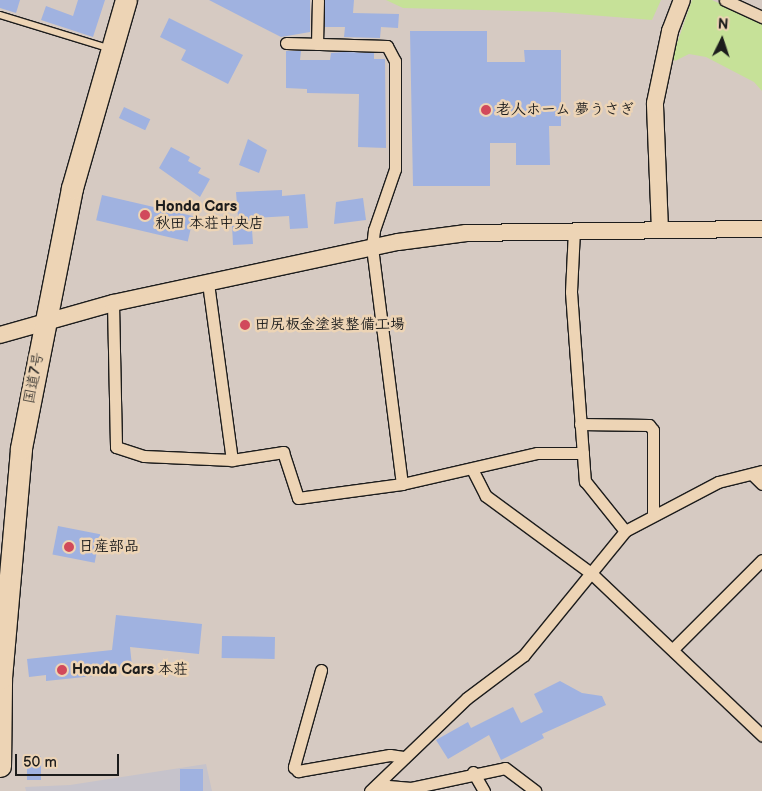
<!DOCTYPE html>
<meta charset="utf-8">
<style>
body{margin:0}
#map{position:relative;width:762px;height:791px;overflow:hidden;background:#d6cac2;font-family:"Balsamiq Sans","Klee One",sans-serif}
div>[style]{position:absolute}
.built>*{inset:0;background:#c6c3cb}
.green>*{inset:0;background:#c6e198}
.building>*{inset:0;background:#a0b2e0;transform-origin:0 0}
.roads{filter:drop-shadow(1px 0 #1c1c1c) drop-shadow(-1px 0 #1c1c1c) drop-shadow(0 1px #1c1c1c) drop-shadow(0 -1px #1c1c1c)}
.lane>*{height:5.5px;margin:-2.75px;padding:0 2.75px;transform-origin:2.75px;border-radius:2.75px;background:#edd4b5}
.street>*{height:11px;margin:-5.5px;padding:0 5.5px;transform-origin:5.5px;border-radius:5.5px;background:#edd4b5}
.secondary>*{height:16px;margin:-8px;padding:0 8px;transform-origin:8px;border-radius:8px;background:#edd4b5}
.highway>*{height:21px;margin:-10.5px;padding:0 10.5px;transform-origin:10.5px;border-radius:10.5px;background:#edd4b5}
.dots>*{width:14px;height:14px;translate:-50% -50%;box-sizing:border-box;border:2px solid #edd4b5;border-radius:50%}
span{translate:-50% -50%;white-space:nowrap;text-align:center;line-height:1.15;-webkit-text-stroke:5px #edd4b5;paint-order:stroke}
.poi-label{font-size:15px;color:#1c1c1c;font-weight:700}
.left{translate:0 -50%;text-align:left}
.street-label{font-size:15px;color:#1c1c1c}
.north{position:absolute;left:697px;top:15px;width:50px;height:50px;-webkit-text-stroke:4px #edd4b5;paint-order:stroke;rotate:4deg;font-size:14px;font-weight:700;line-height:20px;text-align:center;color:#1c1c1c}
.north::after{content:'';display:block;margin:auto;width:18px;height:22px;background:#1c1c1c;clip-path:polygon(50% 0,100% 100%,50% 72%,0 100%)}
.scale{position:absolute;left:15px;top:754px;width:104px;height:22px;box-sizing:border-box;border:2px solid #1c1c1c;border-top:0;padding-left:6px;font-size:15px;line-height:18px;white-space:nowrap;color:#1c1c1c;-webkit-text-stroke:4px #edd4b5;paint-order:stroke}
</style>
<div id="map">
<div class="built">
<i style="clip-path:polygon(206px 764px,212px 791px,26px 791px,25px 787px,70px 785px)"></i>
</div>
<div class="green">
<i style="clip-path:polygon(386px 0,661px 0,652px 20px,553px 12px,403px 8px)"></i>
<i style="clip-path:polygon(692px 0,712px 0,762px 23px,762px 91px,754px 82px,706px 57px,689px 54px,675px 61px,672px 58px)"></i>
</div>
<div class="building">
<i style="clip-path:polygon(0 0,20px 0,16px 13px,0 8px)"></i>
<i style="clip-path:polygon(78px 0,105px 0,93px 37px,41px 20px,46px 6px,73px 16px)"></i>
<i style="clip-path:polygon(209px 0,310px 0,310px 32px,281px 37px)"></i>
<i style="clip-path:polygon(325px 0,354px 0,353px 13px,399px 14px,398px 28px,381px 27px,380px 38px,344px 37px,345px 27px,325px 27px)"></i>
<i style="clip-path:polygon(169px 18px,243px 55px,228px 84px,181px 60px,186px 50px,160px 37px)"></i>
<i style="clip-path:polygon(410px 31px,487px 31px,487px 62px,525px 62px,524px 50px,561px 50px,561px 126px,549px 126px,550px 165px,516px 165px,516px 143px,490px 143px,490px 186px,413px 186px)"></i>
<i style="clip-path:polygon(286px 51px,301px 51px,300px 60px,330px 60px,331px 53px,344px 52px,374px 53px,374px 59px,385px 59px,386px 148px,358px 147px,359px 94px,307px 93px,307px 89px,286px 88px)"></i>
<i style="left:124px;top:107px;width:29px;height:12px;rotate:25deg"></i>
<i style="clip-path:polygon(248px 139px,267px 150px,259px 173px,239px 165px)"></i>
<i style="clip-path:polygon(171px 147px,190px 157px,188px 161px,201px 168px,198px 173px,210px 179px,200px 197px,159px 168px)"></i>
<i style="clip-path:polygon(282px 190px,282px 196px,305px 194px,308px 228px,290px 229px,289px 216px,252px 218px,252px 225px,238px 217px,236px 192px)"></i>
<i style="left:102px;top:195px;width:94px;height:26px;rotate:13deg"></i>
<i style="clip-path:polygon(363px 198px,366px 220px,334px 224px,336px 202px)"></i>
<i style="clip-path:polygon(232px 225px,252px 230px,253px 244px,233px 245px)"></i>
<i style="left:58px;top:526px;width:43px;height:29px;rotate:11deg"></i>
<i style="clip-path:polygon(116px 615px,202px 624px,199px 654px,130px 647px,132px 666px,93px 670px,94px 676px,46px 681px,46px 675px,29px 677px,27px 659px,112px 650px)"></i>
<i style="left:222px;top:636px;width:53px;height:22px;rotate:1deg"></i>
<i style="clip-path:polygon(560px 681px,582px 693px,602px 696px,606px 705px,542px 734px,544px 738px,501px 760px,489px 735px,448px 759px,436px 740px,468px 722px,471px 728px,513px 707px,521px 723px,543px 712px,534px 694px)"></i>
<i style="left:27px;top:756px;width:14px;height:24px"></i>
<i style="left:180px;top:769px;width:23px;height:22px"></i>
</div>
<div class="roads">
<div class="lane">
<i style="left:0;top:15px;width:113px;rotate:17deg"></i>
</div>
<div class="street">
<i style="left:725px;top:0;width:41px;rotate:24.7deg"></i>
<i style="left:286px;top:43px;width:101px;rotate:1.7deg"></i>
<i style="left:387px;top:46px;width:17px;rotate:62deg"></i>
<i style="left:395px;top:61px;width:108px;rotate:90deg"></i>
<i style="left:395px;top:169px;width:65px;rotate:109deg"></i>
<i style="left:374px;top:230px;width:17px;rotate:97deg"></i>
<i style="left:372px;top:247px;width:239px;rotate:82.8deg"></i>
<i style="left:317px;top:44px;width:44px;rotate:-88.7deg"></i>
<i style="left:574px;top:230px;width:62px;rotate:92.8deg"></i>
<i style="left:571px;top:292px;width:190px;rotate:85.8deg"></i>
<i style="left:585px;top:481px;width:64px;rotate:51.3deg"></i>
<i style="left:208px;top:283px;width:179px;rotate:82.3deg"></i>
<i style="left:113px;top:303px;width:144px;rotate:88.8deg"></i>
<i style="left:116px;top:447px;width:29px;rotate:18deg"></i>
<i style="left:144px;top:456px;width:88px;rotate:2.6deg"></i>
<i style="left:232px;top:460px;width:52px;rotate:-8.9deg"></i>
<i style="left:283px;top:452px;width:48px;rotate:71.9deg"></i>
<i style="left:298px;top:498px;width:105px;rotate:-7.7deg"></i>
<i style="left:402px;top:484px;width:139px;rotate:-12.9deg"></i>
<i style="left:537px;top:453px;width:46px"></i>
<i style="left:580px;top:424px;width:69px;rotate:0.8deg"></i>
<i style="left:649px;top:425px;width:6px;rotate:51deg"></i>
<i style="left:653px;top:430px;width:83px;rotate:90deg"></i>
<i style="left:472px;top:469px;width:30px;rotate:63deg"></i>
<i style="left:486px;top:496px;width:130px;rotate:36.3deg"></i>
<i style="left:591px;top:573px;width:236px;rotate:43.5deg"></i>
<i style="left:752px;top:474px;width:14px;rotate:45deg"></i>
<i style="left:673px;top:649px;width:126px;rotate:-45deg"></i>
<i style="left:321px;top:670px;width:101px;rotate:105.6deg"></i>
<i style="left:294px;top:767px;width:6px;rotate:45deg"></i>
<i style="left:298px;top:771px;width:93px;rotate:-9.9deg"></i>
<i style="left:390px;top:755px;width:15px;rotate:8deg"></i>
<i style="left:473px;top:772px;width:22px;rotate:60deg"></i>
<i style="left:377px;top:785px;width:34px;rotate:5deg"></i>
<i style="left:411px;top:788px;width:96px;rotate:-12deg"></i>
<i style="left:505px;top:768px;width:38px;rotate:37deg"></i>
<i style="left:370px;top:791px;width:134px;rotate:-43.8deg"></i>
<i style="left:467px;top:698px;width:71px;rotate:-37deg"></i>
<i style="left:524px;top:655px;width:160px;rotate:-50.8deg"></i>
<i style="left:625px;top:531px;width:105px;rotate:-27.8deg"></i>
<i style="left:718px;top:482px;width:45px;rotate:-14deg"></i>
</div>
<div class="secondary">
<i style="left:660px;top:230px;width:127px;rotate:-92.3deg"></i>
<i style="left:655px;top:103px;width:74px;rotate:-78.2deg"></i>
<i style="left:670px;top:31px;width:33px;rotate:-69deg"></i>
<i style="left:0;top:335px;width:117px;rotate:-15.8deg"></i>
<i style="left:113px;top:303px;width:291px;rotate:-12.1deg"></i>
<i style="left:398px;top:242px;width:69px;rotate:-7.5deg"></i>
<i style="left:466px;top:233px;width:296px;rotate:-0.8deg"></i>
</div>
<div class="highway">
<i style="left:0;top:766px;width:88px;rotate:-89.3deg"></i>
<i style="left:1px;top:678px;width:231px;rotate:-85deg"></i>
<i style="left:21px;top:448px;width:265px;rotate:-78.9deg"></i>
<i style="left:72px;top:188px;width:196px;rotate:-74deg"></i>
</div>
</div>
<div class="dots">
<i style="left:486px;top:110px;background:#d1495b"></i>
<i style="left:145px;top:215px;background:#d1495b"></i>
<i style="left:245px;top:325px;background:#d1495b"></i>
<i style="left:69px;top:547px;background:#d1495b"></i>
<i style="left:62px;top:670px;background:#d1495b"></i>
</div>
<div class="poi-label">
<span class="left" style="left:496px;top:110px">老人ホーム 夢うさぎ</span>
<span class="left" style="left:155px;top:215px">Honda Cars<br>秋田 本荘中央店</span>
<span class="left" style="left:255px;top:325px">田尻板金塗装整備工場</span>
<span class="left" style="left:79px;top:547px">日産部品</span>
<span class="left" style="left:72px;top:670px">Honda Cars 本荘</span>
</div>
<div class="street-label">
<span style="left:34px;top:378px;rotate:-79deg">国道7号</span>
</div>
<div class="north">N</div>
<div class="scale">50 m</div>
</div>
